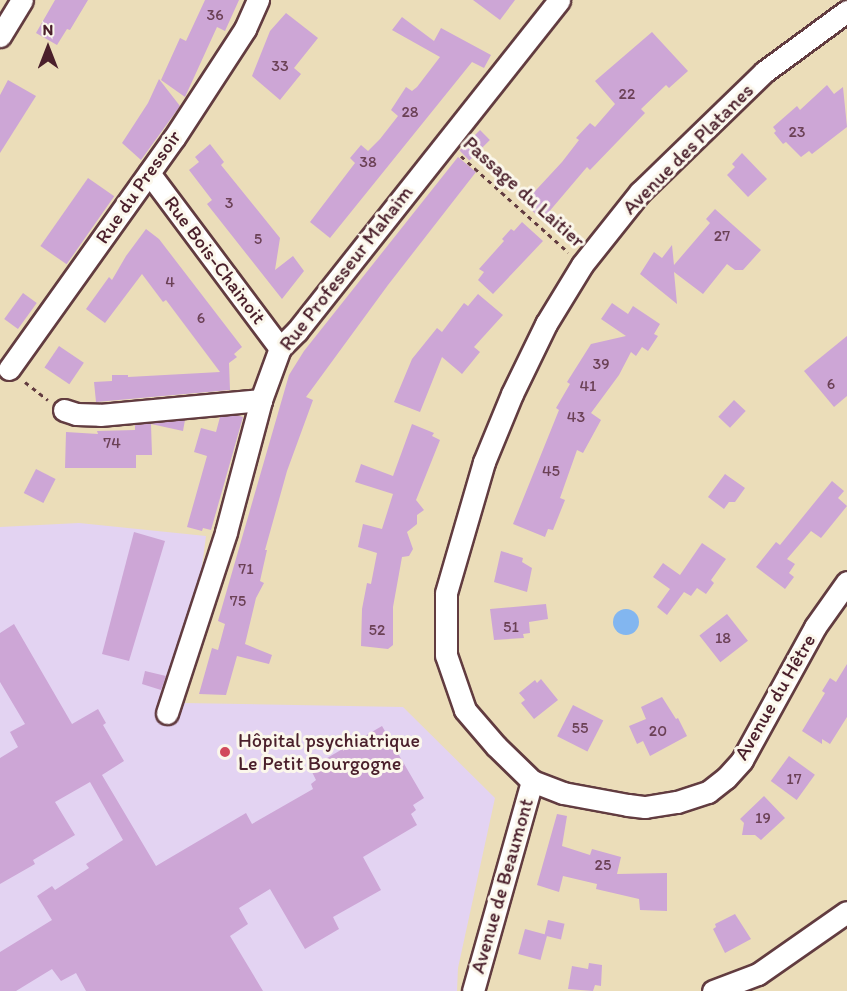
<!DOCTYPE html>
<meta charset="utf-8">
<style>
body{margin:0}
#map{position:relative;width:847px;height:991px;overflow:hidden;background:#ebddb9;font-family:Itim,sans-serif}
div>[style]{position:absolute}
.built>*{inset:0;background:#e3d3f2}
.water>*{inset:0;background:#82b6f0}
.round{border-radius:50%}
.building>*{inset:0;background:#cda6d6;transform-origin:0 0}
.path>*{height:3px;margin-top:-1.5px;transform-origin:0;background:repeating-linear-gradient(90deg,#623c40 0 4.5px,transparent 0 9px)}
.roads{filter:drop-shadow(2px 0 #623c40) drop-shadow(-2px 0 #623c40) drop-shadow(0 2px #623c40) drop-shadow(0 -2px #623c40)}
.minor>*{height:21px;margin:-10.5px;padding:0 10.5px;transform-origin:10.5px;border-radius:10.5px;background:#fff}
.dots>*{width:16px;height:16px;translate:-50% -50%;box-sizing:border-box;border:3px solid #fbf7ec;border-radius:50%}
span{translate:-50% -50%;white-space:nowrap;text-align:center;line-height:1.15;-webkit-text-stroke:6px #fbf7ec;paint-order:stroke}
.number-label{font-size:16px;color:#6b4156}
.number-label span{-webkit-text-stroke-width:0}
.street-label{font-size:20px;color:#4a1f2b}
.poi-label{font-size:20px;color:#4a1f2b}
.left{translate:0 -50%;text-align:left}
.north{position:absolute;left:18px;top:18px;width:60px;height:60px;-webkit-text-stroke:4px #fbf7ec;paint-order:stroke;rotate:0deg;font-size:16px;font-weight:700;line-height:24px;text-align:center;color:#4a1f2b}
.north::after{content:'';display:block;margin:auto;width:21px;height:27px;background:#4a1f2b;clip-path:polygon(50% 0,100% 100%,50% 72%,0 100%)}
</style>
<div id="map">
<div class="built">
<i style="clip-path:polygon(79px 523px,206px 536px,184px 703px,403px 707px,495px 798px,458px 968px,457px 991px,0 991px,0 527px)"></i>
</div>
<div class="water">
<i class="round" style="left:613px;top:609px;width:26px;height:26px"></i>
</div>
<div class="building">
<i style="clip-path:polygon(55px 0,88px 0,70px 30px,67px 29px,57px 45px,36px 33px)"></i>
<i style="clip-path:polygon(205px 0,239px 0,225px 31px,217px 27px,185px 97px,161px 80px,180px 38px,186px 41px)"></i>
<i style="clip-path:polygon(473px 0,515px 0,500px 20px)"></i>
<i style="clip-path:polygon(286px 13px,318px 38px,294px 68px,301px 74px,280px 100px,252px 76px,270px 31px)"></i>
<i style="clip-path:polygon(402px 17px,434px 41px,441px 28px,491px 55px,484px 68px,472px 62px,330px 238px,310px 222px,355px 163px,350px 158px,361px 145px,368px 151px,380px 139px,398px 116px,391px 110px,406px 87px,412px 91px,417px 87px,440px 57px,392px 30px)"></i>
<i style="clip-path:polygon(652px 32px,688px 71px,669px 88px,666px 85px,641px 109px,645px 113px,590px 170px,587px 167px,542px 220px,524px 203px,562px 162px,579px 140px,576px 138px,590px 123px,595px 127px,615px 104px,595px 81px)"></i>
<i style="clip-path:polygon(159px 79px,180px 106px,141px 160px,122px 143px,148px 103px)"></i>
<i style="clip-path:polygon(8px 80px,36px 96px,0 153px,0 95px)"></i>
<i style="clip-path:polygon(827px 85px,834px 94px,843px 87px,847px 127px,812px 154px,809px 151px,801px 157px,786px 142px,783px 144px,774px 133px,776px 131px,773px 127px,797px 106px,800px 110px)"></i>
<i style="left:480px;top:130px;width:14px;height:29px;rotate:45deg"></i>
<i style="clip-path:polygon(210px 144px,224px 162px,221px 165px,280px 238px,275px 270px,293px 256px,304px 271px,282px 299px,207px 204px,212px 200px,189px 170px,199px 162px,195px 157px)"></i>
<i style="clip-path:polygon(742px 153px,767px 179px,748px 197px,727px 175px,735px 167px,732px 164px)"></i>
<i style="clip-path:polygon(458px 157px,476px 172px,388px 285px,306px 397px,313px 400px,287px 471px,265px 550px,267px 550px,260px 581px,264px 583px,256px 598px,245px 644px,272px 655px,269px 664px,237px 656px,226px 695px,199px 694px,212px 648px,218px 650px,225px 624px,218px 621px,289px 375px,304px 351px)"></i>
<i style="left:88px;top:178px;width:32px;height:83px;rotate:35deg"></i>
<i style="clip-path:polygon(715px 209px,761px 250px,743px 270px,735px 270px,727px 264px,703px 294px,674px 272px,677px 304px,640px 274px,654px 252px,662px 258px,672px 245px,674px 265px,710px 223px,706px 219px)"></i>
<i style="clip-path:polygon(522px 222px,543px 241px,493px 294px,478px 280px,484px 272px,479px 269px,504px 241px,502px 239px,511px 229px,514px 231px)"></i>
<i style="clip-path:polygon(146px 229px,159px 239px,242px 347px,234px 354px,237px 357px,229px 363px,230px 390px,96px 402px,94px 382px,112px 381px,112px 375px,128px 375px,128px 377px,220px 372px,166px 300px,163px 302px,142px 274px,105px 323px,86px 309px,109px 277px,112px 280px,126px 256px)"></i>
<i style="left:23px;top:293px;width:17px;height:32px;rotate:36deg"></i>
<i style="clip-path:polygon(478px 294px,503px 315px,474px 347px,480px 352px,462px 374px,442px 357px,420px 412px,394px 402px,412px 359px,437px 328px,442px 332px,464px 303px,468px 306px)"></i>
<i style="clip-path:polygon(612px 303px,628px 314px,633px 306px,660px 324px,654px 334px,658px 336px,648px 351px,642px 347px,636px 356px,631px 352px,619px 375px,591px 413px,601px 420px,583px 453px,577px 450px,560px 498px,565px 500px,553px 530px,548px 529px,545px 537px,513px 524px,559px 410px,556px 408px,570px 384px,567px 382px,591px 344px,626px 336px,601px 319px)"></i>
<i style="clip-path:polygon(847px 336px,847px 396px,834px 407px,804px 371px)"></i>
<i style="left:59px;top:346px;width:30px;height:26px;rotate:34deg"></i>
<i style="left:734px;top:400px;width:16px;height:23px;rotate:43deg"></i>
<i style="clip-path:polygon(236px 415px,243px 417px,211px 530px,203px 528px,202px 531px,187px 527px,207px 456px,194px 452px,201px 428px,216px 432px,220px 417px)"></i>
<i style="clip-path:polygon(185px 420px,183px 431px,151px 424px,152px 455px,136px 455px,136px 468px,65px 468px,66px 432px,98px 434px,97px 431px,135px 430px,135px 425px)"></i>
<i style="clip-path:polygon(412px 424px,434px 433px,432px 436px,440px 440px,416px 500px,424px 510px,417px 515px,417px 524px,407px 532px,413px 549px,409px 556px,402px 557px,393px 607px,393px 645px,388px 649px,361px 646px,362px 609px,367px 583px,371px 584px,377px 553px,358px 547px,363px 524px,382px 529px,393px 494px,355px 482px,361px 464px,393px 476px)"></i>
<i style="left:36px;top:469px;width:22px;height:27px;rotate:27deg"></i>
<i style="clip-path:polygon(725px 474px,745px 488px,735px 502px,729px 502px,724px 509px,708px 497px)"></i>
<i style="clip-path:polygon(832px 481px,844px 491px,838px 498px,847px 506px,821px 538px,811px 531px,787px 559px,795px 564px,789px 573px,794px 577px,785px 589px,756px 567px,776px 542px,780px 545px)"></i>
<i style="clip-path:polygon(134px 532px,165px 541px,129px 661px,102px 654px)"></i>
<i style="clip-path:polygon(702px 543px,726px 559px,711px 580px,714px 583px,706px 594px,697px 588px,691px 596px,684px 592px,667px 615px,657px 607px,670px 589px,653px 577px,663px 563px,680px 575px)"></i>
<i style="clip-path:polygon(501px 551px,523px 558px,522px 562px,532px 568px,527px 592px,494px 582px)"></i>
<i style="clip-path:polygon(546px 604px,548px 619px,529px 622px,530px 633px,523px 634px,524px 638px,494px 640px,490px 609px)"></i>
<i style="left:727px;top:614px;width:34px;height:35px;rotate:52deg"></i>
<i style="clip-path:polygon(14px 624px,72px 724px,98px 709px,106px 723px,103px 725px,124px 761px,102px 775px,156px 866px,246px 813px,252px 824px,313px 789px,311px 784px,316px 780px,310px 768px,382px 726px,424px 798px,413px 805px,416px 810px,411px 814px,417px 825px,363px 857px,381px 890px,333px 917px,339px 929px,305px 949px,270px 889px,239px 908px,248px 924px,230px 936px,263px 991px,86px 991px,76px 973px,61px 981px,52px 969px,16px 991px,0 991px,0 952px,52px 920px,37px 896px,52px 886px,55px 890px,89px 868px,86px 864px,123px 840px,90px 782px,55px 802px,75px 835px,33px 860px,35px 864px,0 884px,0 758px,18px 747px,10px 732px,25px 724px,0 682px,0 633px)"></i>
<i style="clip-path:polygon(847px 664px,847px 717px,830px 744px,822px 739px,822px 744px,802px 731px,825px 693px,822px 691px,830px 678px,836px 682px)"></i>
<i style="clip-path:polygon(145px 671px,166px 676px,161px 690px,142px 684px)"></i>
<i style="clip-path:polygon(541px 679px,558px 700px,534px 719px,521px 703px,525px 700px,519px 693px,535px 680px,537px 683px)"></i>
<i style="clip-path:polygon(662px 697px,676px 719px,678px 718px,687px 736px,650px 756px,643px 741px,637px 744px,629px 726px,646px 719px,641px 707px)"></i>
<i style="left:573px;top:705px;width:34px;height:35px;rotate:27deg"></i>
<i style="left:789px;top:756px;width:32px;height:31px;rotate:36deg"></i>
<i style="clip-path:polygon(764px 796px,785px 818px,761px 840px,755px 835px,742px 835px,744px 823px,740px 819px)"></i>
<i style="clip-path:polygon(557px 814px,567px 816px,562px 846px,590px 855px,592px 849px,621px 857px,617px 874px,667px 873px,667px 911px,640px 910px,639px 899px,596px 889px,597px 884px,563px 876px,559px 892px,537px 885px)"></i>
<i style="clip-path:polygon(735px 914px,751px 939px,725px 953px,713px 929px,716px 927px,715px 924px)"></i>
<i style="left:548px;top:920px;width:17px;height:16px;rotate:13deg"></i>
<i style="left:525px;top:929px;width:23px;height:26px;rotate:15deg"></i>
<i style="clip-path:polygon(589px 963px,602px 965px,601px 986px,595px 985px,593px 991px,568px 989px,572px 966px,588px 969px)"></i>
</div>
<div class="path">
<i style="left:461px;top:156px;width:144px;rotate:41.9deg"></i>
<i style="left:25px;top:382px;width:29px;rotate:38deg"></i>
</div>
<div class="roads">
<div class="minor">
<i style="left:847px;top:11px;width:103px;rotate:143.7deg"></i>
<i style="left:764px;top:72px;width:173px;rotate:135.9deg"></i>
<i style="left:640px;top:192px;width:93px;rotate:128.5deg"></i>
<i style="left:582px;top:265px;width:69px;rotate:121.4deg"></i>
<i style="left:546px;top:324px;width:78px;rotate:115.9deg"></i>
<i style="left:512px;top:394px;width:74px;rotate:112.4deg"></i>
<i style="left:484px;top:462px;width:136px;rotate:106.2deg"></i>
<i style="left:446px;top:593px;width:62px;rotate:90deg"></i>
<i style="left:446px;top:655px;width:58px;rotate:70.9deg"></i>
<i style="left:465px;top:710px;width:48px;rotate:49.3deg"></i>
<i style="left:496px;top:746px;width:50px;rotate:44.2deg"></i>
<i style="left:532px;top:781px;width:33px;rotate:21deg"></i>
<i style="left:563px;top:793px;width:66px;rotate:10.5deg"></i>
<i style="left:628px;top:805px;width:17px;rotate:7deg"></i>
<i style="left:645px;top:807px;width:32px;rotate:-9deg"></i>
<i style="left:677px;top:802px;width:33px;rotate:-18deg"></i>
<i style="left:708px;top:792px;width:23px;rotate:-38deg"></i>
<i style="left:726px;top:778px;width:24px;rotate:-48deg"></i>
<i style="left:742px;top:760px;width:152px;rotate:-61.2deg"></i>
<i style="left:815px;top:627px;width:55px;rotate:-54.6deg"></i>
<i style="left:0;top:36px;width:42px;rotate:-58.6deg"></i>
<i style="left:149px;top:173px;width:219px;rotate:53.2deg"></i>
<i style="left:9px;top:369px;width:284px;rotate:-54.5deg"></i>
<i style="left:174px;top:138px;width:130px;rotate:-56.9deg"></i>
<i style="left:245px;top:29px;width:32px;rotate:-66deg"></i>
<i style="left:64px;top:410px;width:13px;rotate:18deg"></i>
<i style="left:76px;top:414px;width:24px;rotate:2deg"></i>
<i style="left:100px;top:415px;width:162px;rotate:-5.3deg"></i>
<i style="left:167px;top:713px;width:190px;rotate:-71.9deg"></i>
<i style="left:226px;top:532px;width:137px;rotate:-75.1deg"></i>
<i style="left:261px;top:400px;width:55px;rotate:-69.9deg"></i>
<i style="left:280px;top:348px;width:24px;rotate:-45deg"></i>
<i style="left:297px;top:331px;width:422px;rotate:-51.6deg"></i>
<i style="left:473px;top:991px;width:218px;rotate:-74.3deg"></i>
<i style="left:713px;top:991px;width:48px;rotate:-20.7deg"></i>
<i style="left:758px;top:974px;width:108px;rotate:-34.9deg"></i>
</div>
</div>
<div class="dots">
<i style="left:225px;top:752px;background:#d1495b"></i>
</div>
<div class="number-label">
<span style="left:215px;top:15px">36</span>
<span style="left:280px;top:66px">33</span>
<span style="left:627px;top:94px">22</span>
<span style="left:410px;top:112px">28</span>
<span style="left:797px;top:132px">23</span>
<span style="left:368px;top:162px">38</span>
<span style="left:229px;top:203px">3</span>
<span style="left:722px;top:236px">27</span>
<span style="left:258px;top:239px">5</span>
<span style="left:170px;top:282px">4</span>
<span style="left:201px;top:318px">6</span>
<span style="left:601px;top:364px">39</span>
<span style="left:831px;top:384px">6</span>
<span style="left:588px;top:386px">41</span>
<span style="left:576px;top:417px">43</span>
<span style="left:112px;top:443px">74</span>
<span style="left:551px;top:471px">45</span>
<span style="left:246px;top:569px">71</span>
<span style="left:238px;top:601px">75</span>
<span style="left:511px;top:627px">51</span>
<span style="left:377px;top:630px">52</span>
<span style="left:723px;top:638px">18</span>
<span style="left:580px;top:728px">55</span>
<span style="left:658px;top:731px">20</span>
<span style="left:794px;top:779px">17</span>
<span style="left:763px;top:818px">19</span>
<span style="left:603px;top:865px">25</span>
</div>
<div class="street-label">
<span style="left:688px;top:149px;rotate:-45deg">Avenue des Platanes</span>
<span style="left:138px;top:187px;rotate:-55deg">Rue du Pressoir</span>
<span style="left:524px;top:192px;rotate:42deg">Passage du Laitier</span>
<span style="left:215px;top:260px;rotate:53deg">Rue Bois-Chainoit</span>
<span style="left:346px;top:268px;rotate:-52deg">Rue Professeur Mahaim</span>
<span style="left:775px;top:697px;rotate:-60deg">Avenue du Hêtre</span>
<span style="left:502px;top:886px;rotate:-74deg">Avenue de Beaumont</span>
</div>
<div class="poi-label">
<span class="left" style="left:238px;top:752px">Hôpital psychiatrique<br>Le Petit Bourgogne</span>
</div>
<div class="north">N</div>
</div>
